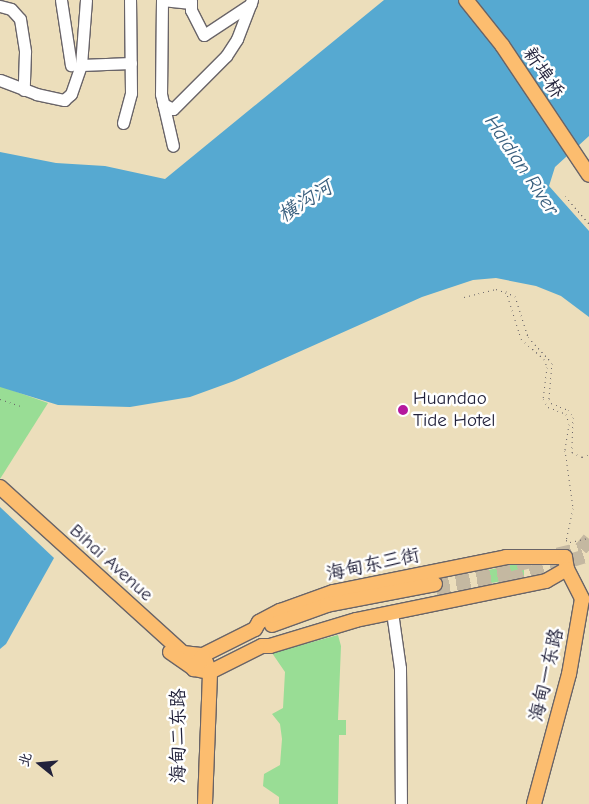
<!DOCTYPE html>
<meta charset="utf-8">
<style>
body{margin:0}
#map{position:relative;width:589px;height:804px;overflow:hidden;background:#ecdebb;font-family:"Comic Neue","LXGW WenKai TC",sans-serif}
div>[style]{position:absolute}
.green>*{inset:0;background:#99dd95}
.water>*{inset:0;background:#56a9d1}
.major-tunnel>*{height:14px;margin-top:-7px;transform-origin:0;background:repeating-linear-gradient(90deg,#c4b8a1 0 14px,transparent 0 21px)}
.path>*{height:1px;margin-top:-0.5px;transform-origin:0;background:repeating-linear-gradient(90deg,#696468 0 1px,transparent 0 5px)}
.roads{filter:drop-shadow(1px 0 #696468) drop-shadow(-1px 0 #696468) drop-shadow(0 1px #696468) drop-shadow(0 -1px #696468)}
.minor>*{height:11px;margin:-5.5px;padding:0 5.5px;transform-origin:5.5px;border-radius:5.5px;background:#fff}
.major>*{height:14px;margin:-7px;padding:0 7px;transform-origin:7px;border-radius:7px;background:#fcbd6f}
.dots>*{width:14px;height:14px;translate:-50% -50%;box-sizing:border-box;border:2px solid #fff;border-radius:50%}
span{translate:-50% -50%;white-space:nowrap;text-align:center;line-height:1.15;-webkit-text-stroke:5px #fff;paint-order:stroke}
.street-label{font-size:19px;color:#22223b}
.poi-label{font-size:19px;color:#22223b}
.left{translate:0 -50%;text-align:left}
.water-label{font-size:20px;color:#395f7e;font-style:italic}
.north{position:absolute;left:15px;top:739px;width:50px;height:50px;-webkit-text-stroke:4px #fff;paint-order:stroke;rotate:287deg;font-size:14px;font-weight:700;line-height:20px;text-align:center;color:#22223b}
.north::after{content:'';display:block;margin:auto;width:18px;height:22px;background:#22223b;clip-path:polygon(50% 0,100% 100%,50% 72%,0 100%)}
</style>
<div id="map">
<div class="green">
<i style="clip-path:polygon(0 386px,48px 403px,0 479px)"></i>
<i style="clip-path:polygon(524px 562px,524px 577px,486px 584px,484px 571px)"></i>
<i style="clip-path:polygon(338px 635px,341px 646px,338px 720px,346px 720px,346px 735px,339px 735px,338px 804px,279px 804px,279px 797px,263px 786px,264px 774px,280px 765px,282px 739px,280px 724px,272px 714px,283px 708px,285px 672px,272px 653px)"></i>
</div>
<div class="water">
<i style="clip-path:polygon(384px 0,589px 0,589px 136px,555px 167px,549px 186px,589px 231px,589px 317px,561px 296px,536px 286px,496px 278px,473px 280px,422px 297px,234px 381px,190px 397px,130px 407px,58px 405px,0 387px,0 152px,56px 163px,105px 166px,165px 179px)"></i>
<i style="clip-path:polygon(0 507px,54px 558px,6px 644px,0 649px)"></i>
</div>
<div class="major-tunnel">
<i style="left:435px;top:584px;width:150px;rotate:-13.5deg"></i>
<i style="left:581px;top:549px;width:13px;rotate:-51deg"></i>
<i style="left:437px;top:595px;width:75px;rotate:-12.4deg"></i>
<i style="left:510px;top:579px;width:83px;rotate:-16.9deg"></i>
</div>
<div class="path">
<i style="left:565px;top:196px;width:37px;rotate:49deg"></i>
<i style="left:506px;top:291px;width:50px;rotate:72.6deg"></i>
<i style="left:521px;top:339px;width:30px;rotate:41deg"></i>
<i style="left:544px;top:359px;width:9px;rotate:69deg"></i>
<i style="left:547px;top:367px;width:32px;rotate:97deg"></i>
<i style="left:543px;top:399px;width:9px;rotate:58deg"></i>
<i style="left:548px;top:407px;width:19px;rotate:21deg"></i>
<i style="left:566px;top:414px;width:10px;rotate:73deg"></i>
<i style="left:569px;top:424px;width:26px;rotate:99deg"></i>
<i style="left:565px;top:450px;width:59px;rotate:82.1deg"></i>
<i style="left:573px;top:508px;width:33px;rotate:102deg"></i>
<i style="left:566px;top:540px;width:4px;rotate:27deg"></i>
<i style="left:570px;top:542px;width:19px;rotate:-12deg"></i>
<i style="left:464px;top:297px;width:33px;rotate:-14deg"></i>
<i style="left:496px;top:289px;width:20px;rotate:20deg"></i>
<i style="left:515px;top:296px;width:43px;rotate:72.4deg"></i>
<i style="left:528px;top:337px;width:35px;rotate:47deg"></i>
<i style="left:552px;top:363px;width:36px;rotate:95deg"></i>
<i style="left:549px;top:399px;width:4px;rotate:63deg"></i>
<i style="left:551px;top:403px;width:18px;rotate:22deg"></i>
<i style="left:568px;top:410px;width:9px;rotate:54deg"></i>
<i style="left:573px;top:417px;width:35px;rotate:92deg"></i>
<i style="left:572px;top:452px;width:11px;rotate:27deg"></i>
<i style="left:582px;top:457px;width:8px;rotate:-23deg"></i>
<i style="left:0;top:399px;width:21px;rotate:19deg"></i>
</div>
<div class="roads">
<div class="minor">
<i style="left:61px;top:0;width:66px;rotate:81.3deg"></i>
<i style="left:162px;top:0;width:94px;rotate:90.6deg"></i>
<i style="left:161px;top:94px;width:53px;rotate:77deg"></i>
<i style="left:162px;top:0;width:29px;rotate:6deg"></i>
<i style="left:191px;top:0;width:10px;rotate:90deg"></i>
<i style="left:191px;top:10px;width:28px;rotate:63deg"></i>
<i style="left:204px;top:35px;width:56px;rotate:-33.4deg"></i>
<i style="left:0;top:6px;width:11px;rotate:15deg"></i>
<i style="left:11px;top:9px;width:13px;rotate:48deg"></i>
<i style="left:20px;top:19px;width:33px;rotate:81deg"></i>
<i style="left:25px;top:52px;width:38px;rotate:92deg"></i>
<i style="left:81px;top:65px;width:65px;rotate:-85.6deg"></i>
<i style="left:0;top:80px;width:39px;rotate:21deg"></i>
<i style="left:36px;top:94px;width:29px;rotate:12deg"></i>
<i style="left:64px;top:100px;width:9px;rotate:-41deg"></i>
<i style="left:71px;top:94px;width:31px;rotate:-71deg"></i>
<i style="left:81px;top:65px;width:50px;rotate:-2.3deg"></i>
<i style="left:163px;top:104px;width:11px;rotate:27deg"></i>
<i style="left:173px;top:109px;width:75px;rotate:-45deg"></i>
<i style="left:226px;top:56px;width:20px;rotate:-57deg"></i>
<i style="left:237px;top:39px;width:42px;rotate:-69deg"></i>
<i style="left:123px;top:123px;width:31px;rotate:-75deg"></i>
<i style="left:131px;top:93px;width:93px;rotate:-90.6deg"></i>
<i style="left:392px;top:612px;width:57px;rotate:81.9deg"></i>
<i style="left:400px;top:668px;width:136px;rotate:89.6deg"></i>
</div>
<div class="major">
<i style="left:466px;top:0;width:58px;rotate:51.3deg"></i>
<i style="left:502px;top:45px;width:156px;rotate:56.2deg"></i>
<i style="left:0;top:487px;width:247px;rotate:42.2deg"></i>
<i style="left:183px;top:653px;width:20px;rotate:6deg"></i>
<i style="left:203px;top:655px;width:58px;rotate:-26.6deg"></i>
<i style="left:255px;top:629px;width:8px;rotate:-60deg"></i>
<i style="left:259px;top:622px;width:24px;rotate:-28deg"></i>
<i style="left:280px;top:611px;width:56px;rotate:-19.7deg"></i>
<i style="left:333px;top:592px;width:177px;rotate:-11.4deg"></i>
<i style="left:506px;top:557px;width:59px"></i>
<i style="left:565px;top:557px;width:12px;rotate:81deg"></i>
<i style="left:567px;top:569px;width:34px;rotate:63deg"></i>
<i style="left:582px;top:599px;width:76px;rotate:99.8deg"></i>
<i style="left:569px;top:674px;width:135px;rotate:105.1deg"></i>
<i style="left:272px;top:625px;width:59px;rotate:-20deg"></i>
<i style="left:327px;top:605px;width:110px;rotate:-11deg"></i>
<i style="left:170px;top:652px;width:29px;rotate:35deg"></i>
<i style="left:194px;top:669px;width:16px;rotate:11deg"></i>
<i style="left:210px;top:672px;width:18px;rotate:-112deg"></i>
<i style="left:203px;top:655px;width:17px;rotate:123deg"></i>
<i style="left:205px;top:804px;width:132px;rotate:-87.8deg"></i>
<i style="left:210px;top:672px;width:58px;rotate:-26.6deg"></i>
<i style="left:262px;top:646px;width:8px"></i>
<i style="left:270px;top:646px;width:90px;rotate:-16.8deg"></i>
<i style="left:356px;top:620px;width:194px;rotate:-11.6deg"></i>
<i style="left:546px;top:581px;width:24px;rotate:-30deg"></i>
</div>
</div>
<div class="dots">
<i style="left:403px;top:410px;background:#b5179e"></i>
</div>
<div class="street-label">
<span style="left:543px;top:73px;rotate:56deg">新埠桥</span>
<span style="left:111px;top:563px;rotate:42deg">Bihai Avenue</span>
<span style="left:373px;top:565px;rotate:-12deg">海甸东三街</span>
<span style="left:547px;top:675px;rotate:-77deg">海甸一东路</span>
<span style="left:179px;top:736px;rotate:-90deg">海甸二东路</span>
</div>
<div class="poi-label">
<span class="left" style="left:413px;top:410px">Huandao<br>Tide Hotel</span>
</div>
<div class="water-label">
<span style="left:522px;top:165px;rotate:56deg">Haidian River</span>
<span style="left:305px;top:201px;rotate:-32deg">横沟河</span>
</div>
<div class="north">北</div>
</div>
